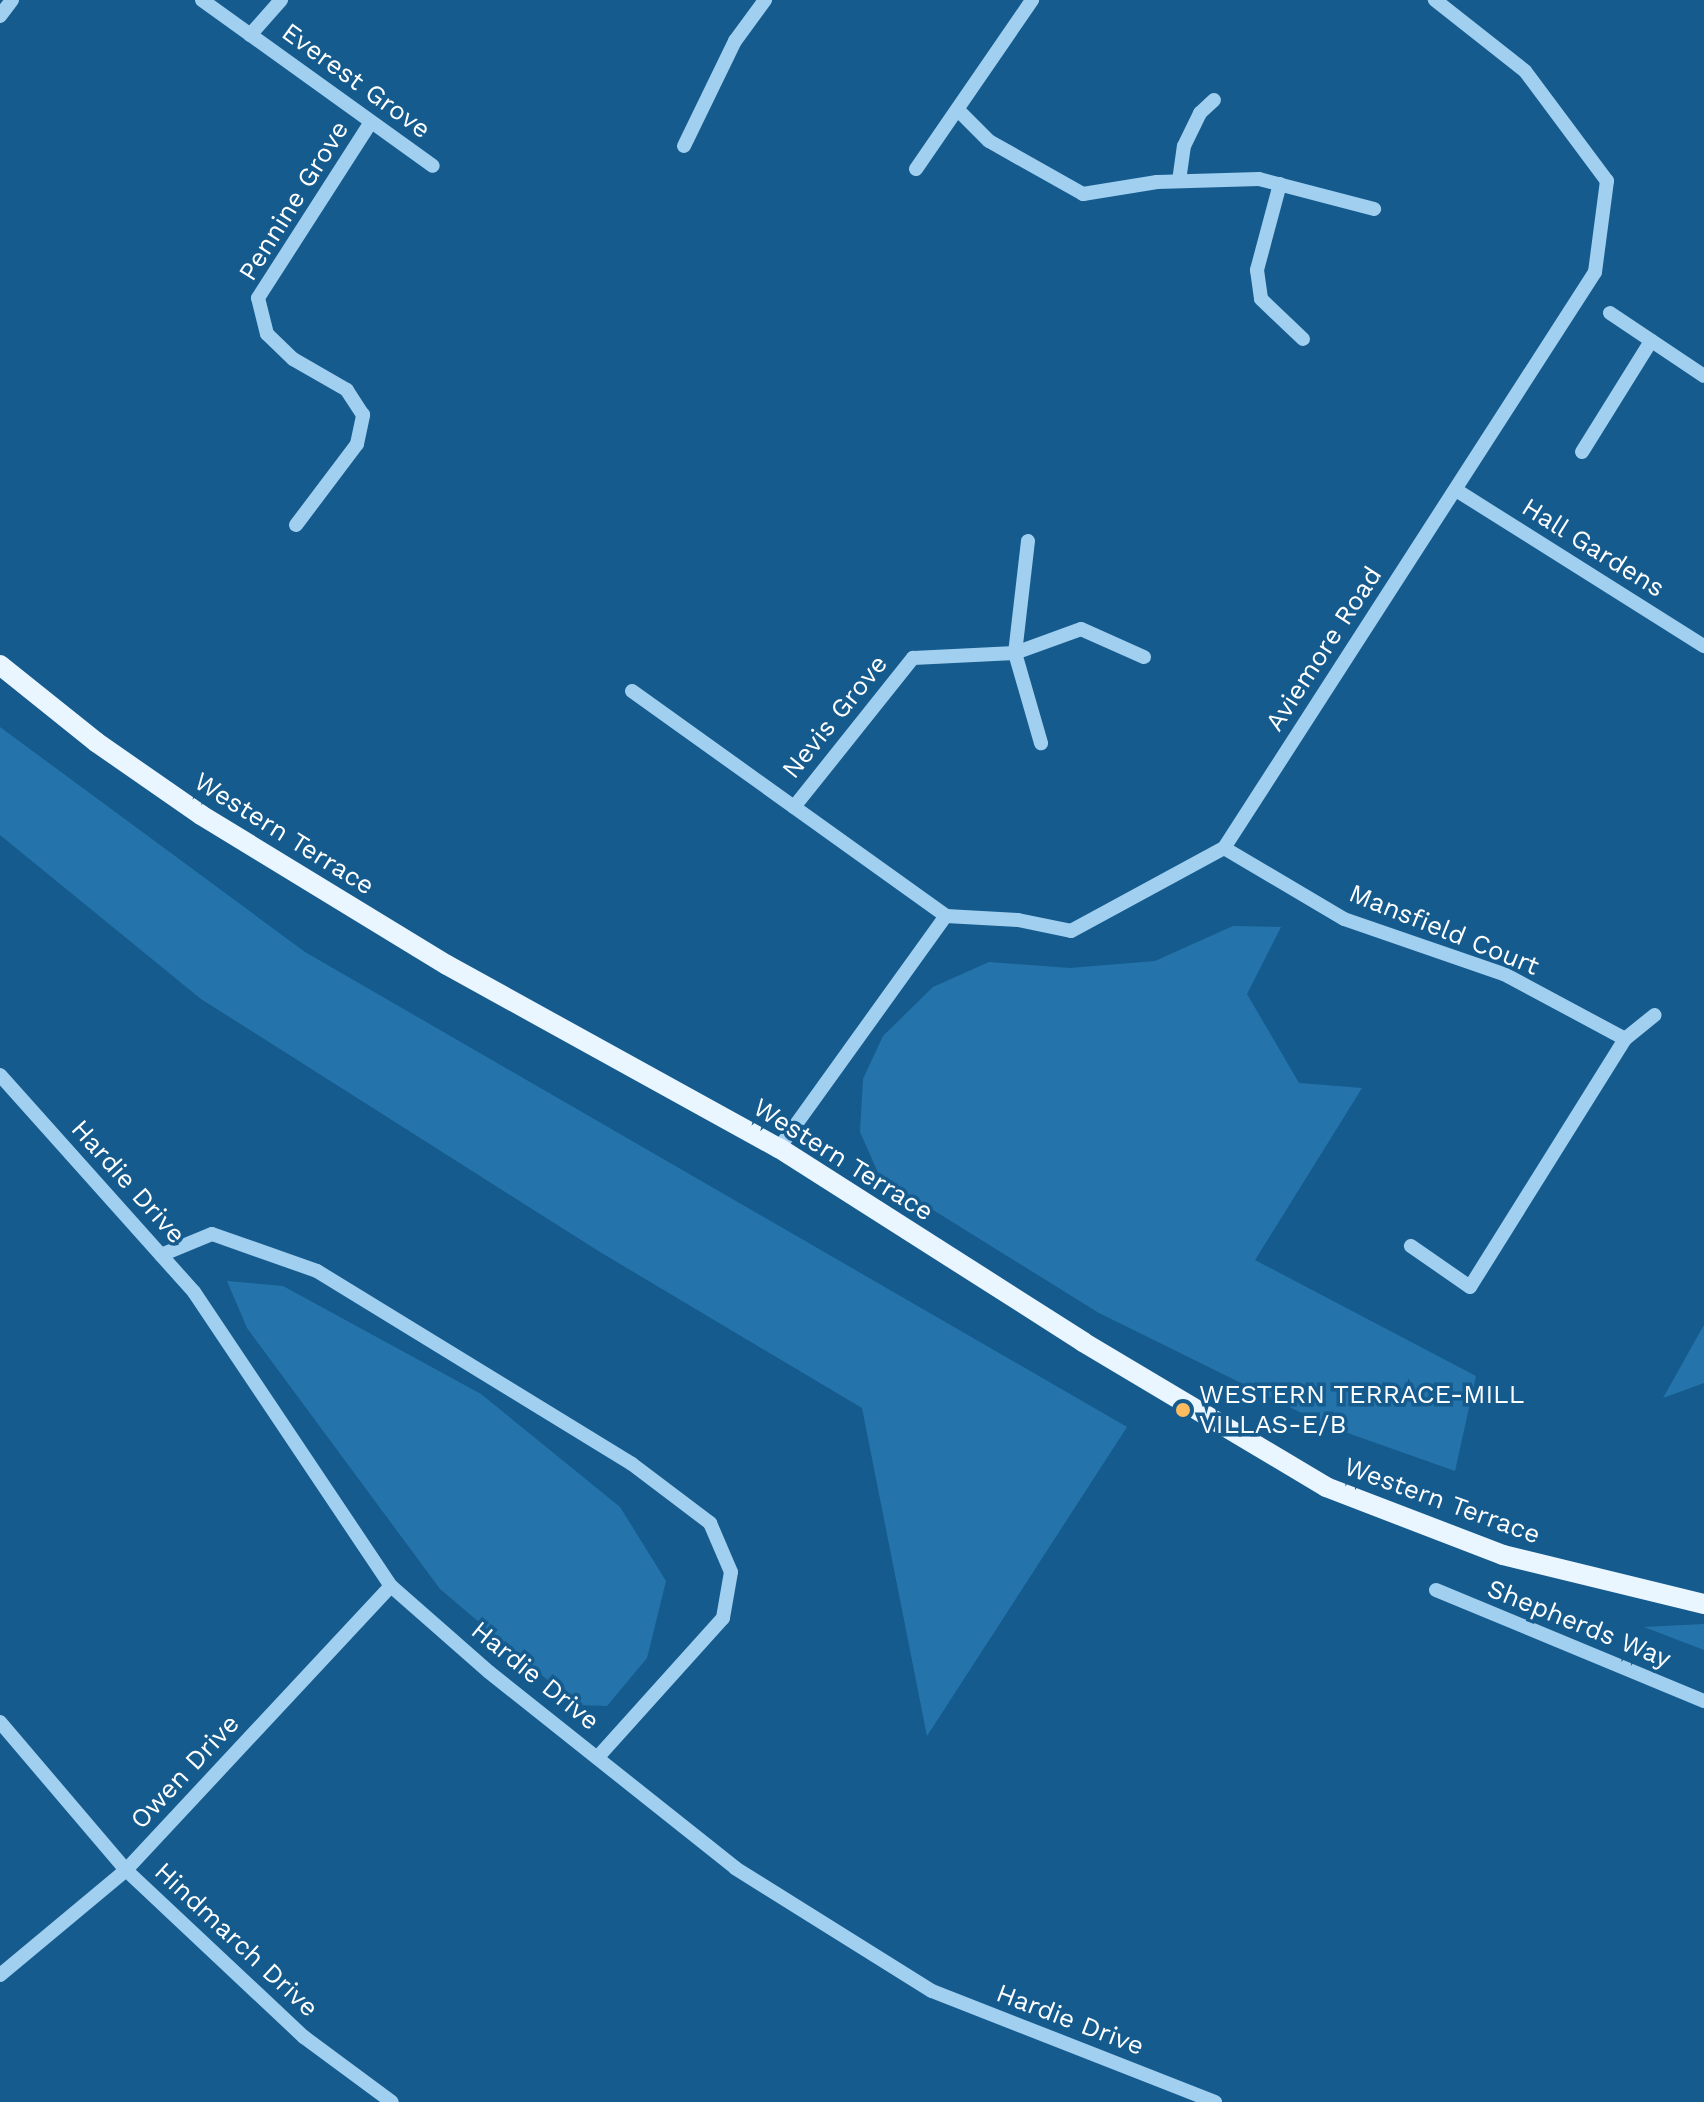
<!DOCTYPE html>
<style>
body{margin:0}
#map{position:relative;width:1704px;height:2102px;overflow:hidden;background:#155b8e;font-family:"Work Sans",sans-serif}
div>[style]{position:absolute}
.green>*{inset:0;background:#2474ab}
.minor>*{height:14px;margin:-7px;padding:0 7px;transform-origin:7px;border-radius:7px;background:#a0cff0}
.major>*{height:20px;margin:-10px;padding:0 10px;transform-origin:10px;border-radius:10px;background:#e9f5ff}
.dots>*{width:22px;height:22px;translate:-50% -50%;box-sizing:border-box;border:4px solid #155b8e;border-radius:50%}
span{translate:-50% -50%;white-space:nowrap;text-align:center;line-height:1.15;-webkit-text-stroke:7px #155b8e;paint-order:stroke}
.street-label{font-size:26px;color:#fff}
.poi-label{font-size:26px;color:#fff}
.left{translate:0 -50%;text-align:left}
</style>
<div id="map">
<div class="green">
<i style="clip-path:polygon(0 727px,305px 952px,1127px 1427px,927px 1736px,862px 1408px,600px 1252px,201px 999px,0 835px)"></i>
<i style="clip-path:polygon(1233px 926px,1281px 927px,1247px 994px,1299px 1083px,1362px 1088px,1255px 1260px,1476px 1376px,1455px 1471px,1328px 1426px,1099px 1313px,880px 1177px,860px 1132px,863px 1079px,883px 1036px,933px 987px,989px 962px,1070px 968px,1155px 961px)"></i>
<i style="clip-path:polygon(227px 1281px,283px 1286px,481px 1394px,620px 1507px,666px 1581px,647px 1658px,607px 1706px,577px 1705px,440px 1589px,247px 1328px)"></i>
<i style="clip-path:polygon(1704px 1325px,1704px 1383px,1663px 1398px)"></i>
<i style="clip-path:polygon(1704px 1624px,1704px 1650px,1644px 1627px)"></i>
</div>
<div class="minor">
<i style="left:202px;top:0;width:284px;rotate:35.7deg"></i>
<i style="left:0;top:16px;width:20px;rotate:-53deg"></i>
<i style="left:250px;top:35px;width:47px;rotate:-48.5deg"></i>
<i style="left:959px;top:111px;width:42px;rotate:45deg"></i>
<i style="left:989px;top:141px;width:108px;rotate:29.4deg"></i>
<i style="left:1083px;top:194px;width:75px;rotate:-9.2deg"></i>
<i style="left:1157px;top:182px;width:102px;rotate:-1.7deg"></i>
<i style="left:1259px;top:179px;width:119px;rotate:14.6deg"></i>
<i style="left:684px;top:146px;width:117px;rotate:-64.1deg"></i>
<i style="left:735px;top:41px;width:51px;rotate:-53.8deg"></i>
<i style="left:916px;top:169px;width:205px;rotate:-55.5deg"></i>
<i style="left:1179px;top:181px;width:35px;rotate:-82deg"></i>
<i style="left:1184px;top:146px;width:37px;rotate:-64deg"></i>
<i style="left:1200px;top:113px;width:19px;rotate:-43deg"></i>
<i style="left:1280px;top:184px;width:89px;rotate:105deg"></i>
<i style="left:1257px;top:270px;width:29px;rotate:82deg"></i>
<i style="left:1261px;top:299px;width:58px;rotate:43.6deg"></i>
<i style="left:1610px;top:313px;width:113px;rotate:33.8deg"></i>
<i style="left:1582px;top:452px;width:131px;rotate:-58.1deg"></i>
<i style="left:1456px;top:490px;width:293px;rotate:32.2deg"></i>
<i style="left:296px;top:525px;width:101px;rotate:-53deg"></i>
<i style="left:357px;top:444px;width:30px;rotate:-78deg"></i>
<i style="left:363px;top:415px;width:30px;rotate:-123deg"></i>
<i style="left:347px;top:390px;width:62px;rotate:-150.1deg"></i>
<i style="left:293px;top:359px;width:36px;rotate:-136deg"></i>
<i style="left:267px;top:334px;width:37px;rotate:-104deg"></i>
<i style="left:258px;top:298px;width:209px;rotate:-57.3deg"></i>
<i style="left:1028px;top:541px;width:113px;rotate:96.6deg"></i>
<i style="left:1015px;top:653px;width:94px;rotate:73.9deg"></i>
<i style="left:632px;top:691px;width:386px;rotate:35.6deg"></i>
<i style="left:794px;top:807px;width:191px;rotate:-51.4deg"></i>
<i style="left:913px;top:658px;width:102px;rotate:-2.8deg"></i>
<i style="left:1015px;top:653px;width:70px;rotate:-20deg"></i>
<i style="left:1081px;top:629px;width:69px;rotate:24deg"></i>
<i style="left:1224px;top:848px;width:139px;rotate:30.6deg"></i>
<i style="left:1344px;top:919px;width:169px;rotate:19deg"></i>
<i style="left:1504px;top:974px;width:137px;rotate:28.2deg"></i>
<i style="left:1625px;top:1039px;width:292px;rotate:122deg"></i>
<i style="left:1470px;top:1287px;width:72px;rotate:-145.2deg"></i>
<i style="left:1625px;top:1039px;width:38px;rotate:-39deg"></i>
<i style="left:0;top:1075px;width:291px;rotate:48.2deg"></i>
<i style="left:194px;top:1292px;width:354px;rotate:56.2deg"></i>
<i style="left:391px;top:1586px;width:130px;rotate:41.3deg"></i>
<i style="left:489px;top:1672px;width:315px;rotate:38.5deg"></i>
<i style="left:735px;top:1868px;width:232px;rotate:32deg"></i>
<i style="left:932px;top:1991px;width:304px;rotate:21.4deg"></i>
<i style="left:779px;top:1148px;width:286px;rotate:-54.3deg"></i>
<i style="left:946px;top:916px;width:72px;rotate:3.2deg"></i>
<i style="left:1018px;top:920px;width:54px;rotate:11.7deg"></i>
<i style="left:1071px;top:931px;width:174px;rotate:-28.5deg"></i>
<i style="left:1224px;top:848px;width:685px;rotate:-57.21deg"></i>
<i style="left:1595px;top:272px;width:92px;rotate:-82.5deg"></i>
<i style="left:1607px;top:181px;width:137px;rotate:-126.7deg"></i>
<i style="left:1525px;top:71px;width:115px;rotate:-141.7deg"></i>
<i style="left:161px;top:1255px;width:55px;rotate:-22.4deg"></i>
<i style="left:212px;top:1234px;width:111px;rotate:19.4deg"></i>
<i style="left:317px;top:1271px;width:369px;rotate:31.5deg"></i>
<i style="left:632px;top:1464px;width:98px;rotate:37.1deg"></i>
<i style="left:710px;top:1523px;width:53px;rotate:66.8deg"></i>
<i style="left:731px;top:1572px;width:47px;rotate:99.9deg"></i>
<i style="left:723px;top:1618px;width:188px;rotate:132deg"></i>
<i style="left:1436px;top:1590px;width:290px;rotate:22.5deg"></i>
<i style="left:0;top:1722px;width:194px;rotate:49.6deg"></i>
<i style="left:126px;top:1870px;width:244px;rotate:43.2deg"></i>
<i style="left:304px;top:2037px;width:109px;rotate:36.5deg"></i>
<i style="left:0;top:1975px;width:164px;rotate:-39.8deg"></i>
<i style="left:126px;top:1870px;width:388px;rotate:-47deg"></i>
</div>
<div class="major">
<i style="left:0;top:665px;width:123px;rotate:38.7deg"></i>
<i style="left:96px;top:742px;width:128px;rotate:34.8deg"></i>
<i style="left:201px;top:815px;width:288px;rotate:31.4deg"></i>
<i style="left:447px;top:965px;width:379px;rotate:28.9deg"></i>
<i style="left:779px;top:1148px;width:361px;rotate:32.5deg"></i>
<i style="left:1083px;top:1342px;width:283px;rotate:30.8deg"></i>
<i style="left:1326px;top:1487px;width:190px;rotate:21deg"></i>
<i style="left:1503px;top:1555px;width:207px;rotate:13.7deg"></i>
</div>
<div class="dots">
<i style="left:1183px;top:1410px;background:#ffbb5f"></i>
</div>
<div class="street-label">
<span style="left:356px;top:81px;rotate:36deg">Everest Grove</span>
<span style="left:294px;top:201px;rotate:-58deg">Pennine Grove</span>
<span style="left:1593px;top:548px;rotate:32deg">Hall Gardens</span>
<span style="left:1324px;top:649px;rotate:-57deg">Aviemore Road</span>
<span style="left:835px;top:717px;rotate:-51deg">Nevis Grove</span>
<span style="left:284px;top:834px;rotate:32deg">Western Terrace</span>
<span style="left:1444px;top:930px;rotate:22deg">Mansfield Court</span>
<span style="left:843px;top:1160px;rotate:32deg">Western Terrace</span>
<span style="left:128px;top:1182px;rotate:48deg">Hardie Drive</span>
<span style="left:1442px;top:1501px;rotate:20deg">Western Terrace</span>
<span style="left:1579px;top:1624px;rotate:22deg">Shepherds Way</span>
<span style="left:535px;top:1676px;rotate:39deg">Hardie Drive</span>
<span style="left:185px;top:1772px;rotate:-47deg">Owen Drive</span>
<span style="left:236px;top:1940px;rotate:43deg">Hindmarch Drive</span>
<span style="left:1070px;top:2020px;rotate:21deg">Hardie Drive</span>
</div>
<div class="poi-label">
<span class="left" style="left:1199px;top:1410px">WESTERN TERRACE-MILL<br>VILLAS-E/B</span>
</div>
</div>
